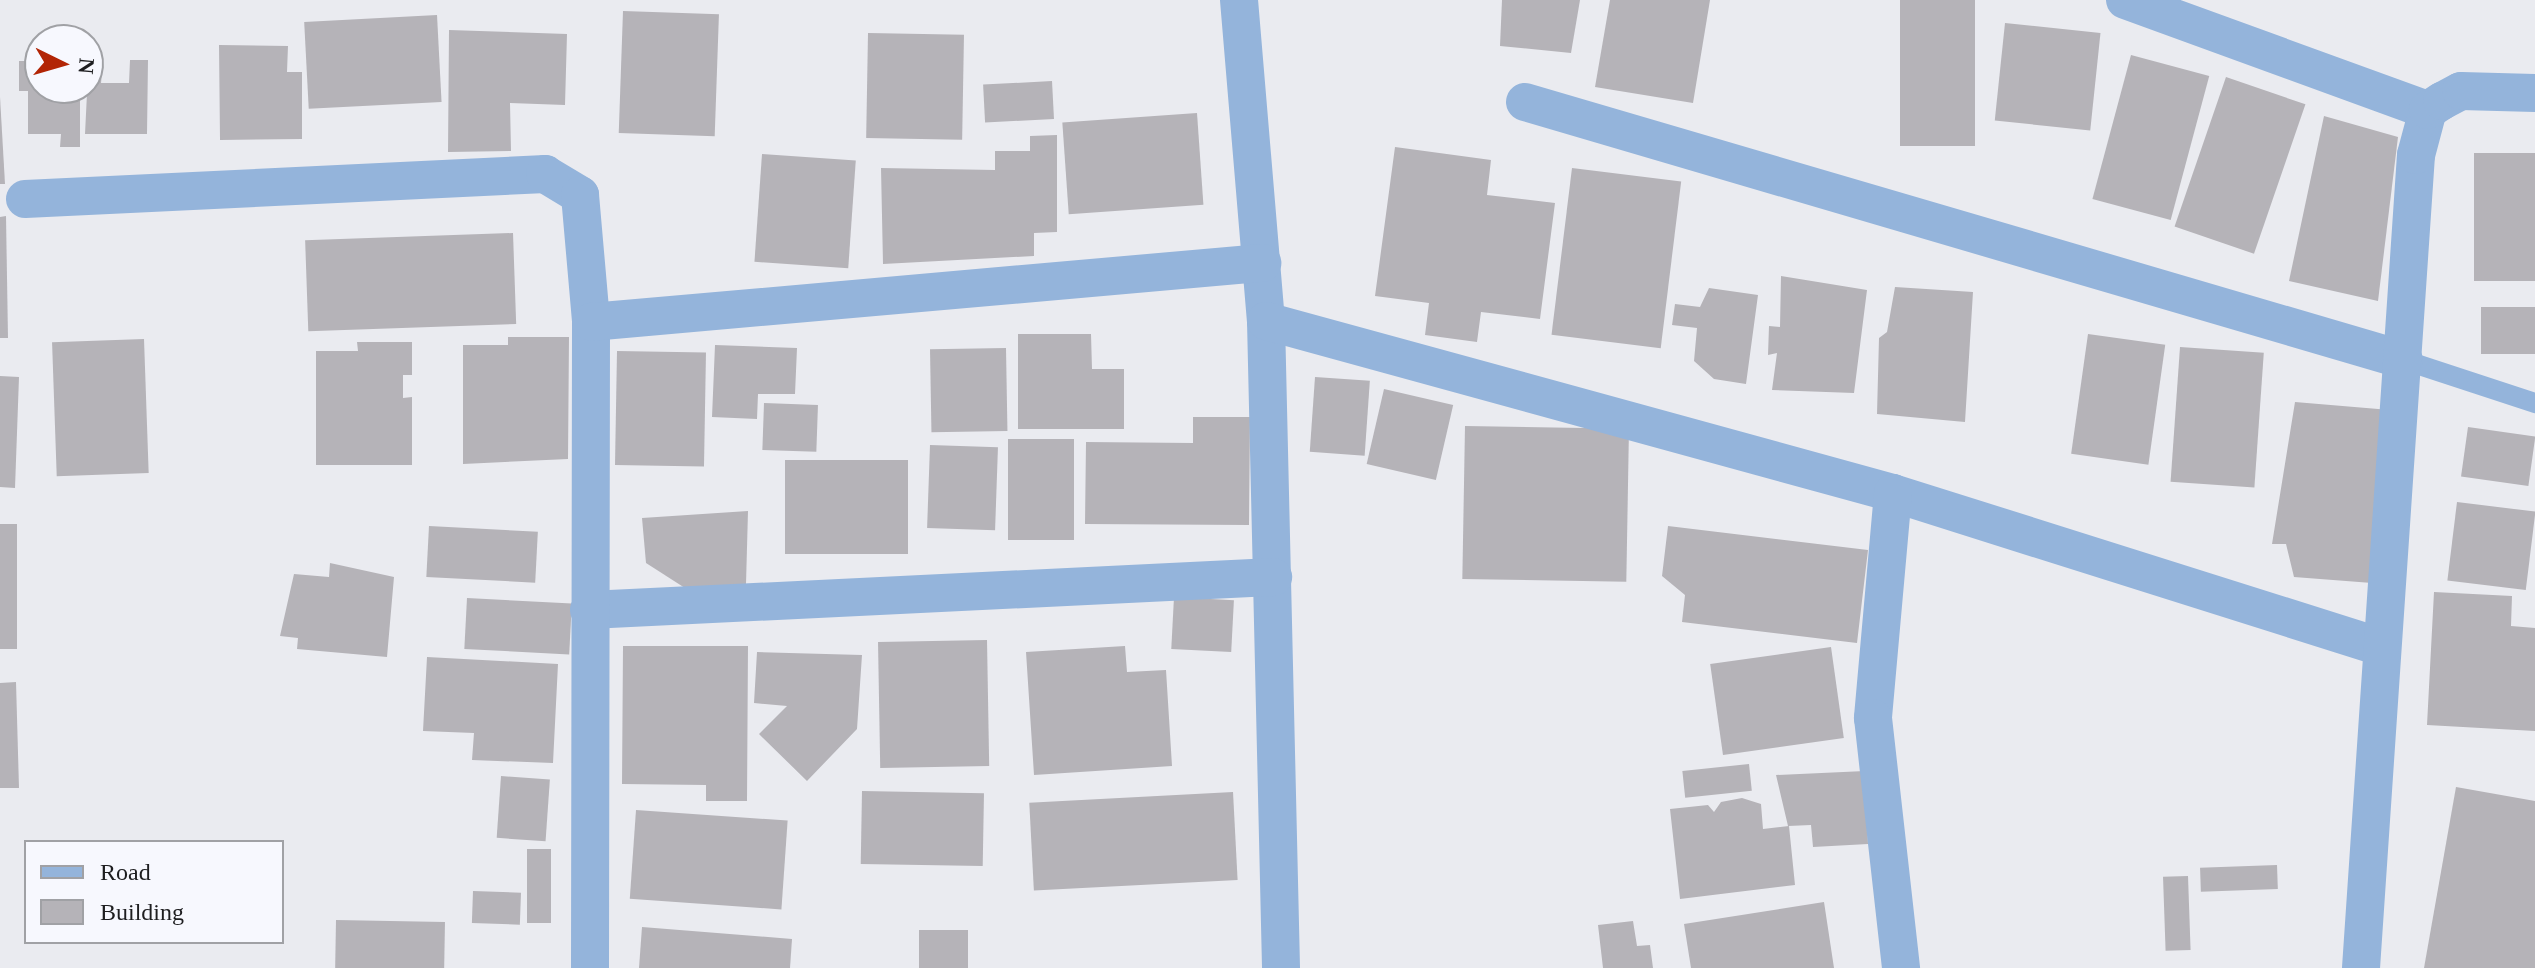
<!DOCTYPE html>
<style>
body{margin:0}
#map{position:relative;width:2535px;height:968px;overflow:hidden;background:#eaebf0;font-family:"Times New Roman",serif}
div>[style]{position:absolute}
.building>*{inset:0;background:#b5b3b8;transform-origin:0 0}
.lane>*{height:20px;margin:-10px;padding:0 10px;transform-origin:10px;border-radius:10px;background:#94b4db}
.street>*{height:38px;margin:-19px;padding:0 19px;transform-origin:19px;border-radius:19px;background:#94b4db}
span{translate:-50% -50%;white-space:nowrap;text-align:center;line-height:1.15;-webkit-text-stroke:7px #f7f8fe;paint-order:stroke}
.legend{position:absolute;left:24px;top:840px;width:260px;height:104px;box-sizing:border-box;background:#f7f8fe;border:2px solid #a0a1a5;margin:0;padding:10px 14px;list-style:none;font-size:24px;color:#1e1e20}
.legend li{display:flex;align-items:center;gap:16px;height:40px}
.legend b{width:40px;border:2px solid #a0a1a5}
.north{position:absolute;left:24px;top:24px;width:80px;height:80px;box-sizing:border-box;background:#f7f8fe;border:2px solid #a0a1a5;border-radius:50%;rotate:95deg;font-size:22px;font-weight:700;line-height:32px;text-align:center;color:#1e1e20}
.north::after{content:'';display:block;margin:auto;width:28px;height:36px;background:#b22505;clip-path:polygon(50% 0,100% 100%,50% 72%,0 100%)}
</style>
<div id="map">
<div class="building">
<i style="clip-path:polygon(1502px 0,1580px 0,1571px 53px,1500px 46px)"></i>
<i style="clip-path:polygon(1610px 0,1710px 0,1693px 103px,1595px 87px)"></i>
<i style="left:1900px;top:0;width:75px;height:146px"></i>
<i style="left:623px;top:11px;width:96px;height:122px;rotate:2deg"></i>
<i style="left:437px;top:15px;width:87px;height:133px;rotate:87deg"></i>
<i style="left:2005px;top:23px;width:96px;height:98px;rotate:6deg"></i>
<i style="clip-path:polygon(449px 30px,567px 34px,565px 105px,510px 103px,511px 151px,448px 152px)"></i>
<i style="left:868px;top:33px;width:96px;height:105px;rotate:1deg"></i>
<i style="clip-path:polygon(219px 45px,288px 46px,287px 72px,302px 72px,302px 139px,220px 140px)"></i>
<i style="left:2131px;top:55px;width:81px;height:149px;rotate:15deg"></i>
<i style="clip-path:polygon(130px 60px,148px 60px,147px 134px,85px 134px,88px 73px,102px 73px,101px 83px,129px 83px)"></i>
<i style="clip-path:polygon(19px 61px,40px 61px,40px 88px,80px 88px,80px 147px,60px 147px,61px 134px,28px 134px,28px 91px,19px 91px)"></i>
<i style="left:2226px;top:77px;width:84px;height:158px;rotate:19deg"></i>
<i style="left:1052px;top:81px;width:38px;height:69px;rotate:87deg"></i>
<i style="clip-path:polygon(0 97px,5px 184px,0 184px)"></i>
<i style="left:1197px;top:113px;width:92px;height:135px;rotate:86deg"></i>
<i style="clip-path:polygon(2324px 116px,2398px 137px,2378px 301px,2289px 281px)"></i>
<i style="clip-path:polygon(1057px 135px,1057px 232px,1034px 233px,1034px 256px,883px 264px,881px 168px,995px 170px,995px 151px,1030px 151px,1030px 136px)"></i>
<i style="clip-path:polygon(1395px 147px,1491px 160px,1487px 195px,1555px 203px,1540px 319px,1481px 312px,1477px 342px,1425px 335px,1429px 303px,1375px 296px)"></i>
<i style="left:2535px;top:153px;width:128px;height:61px;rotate:90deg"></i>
<i style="left:762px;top:154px;width:94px;height:108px;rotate:4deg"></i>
<i style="left:1572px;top:168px;width:110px;height:168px;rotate:7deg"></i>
<i style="clip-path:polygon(6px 216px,8px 338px,0 338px,0 217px)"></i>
<i style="left:513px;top:233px;width:91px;height:208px;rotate:88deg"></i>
<i style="clip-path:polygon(1781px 276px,1867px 290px,1854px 393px,1772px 390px,1777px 353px,1768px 355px,1769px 326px,1780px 327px)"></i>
<i style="clip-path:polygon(1895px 287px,1973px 292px,1965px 422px,1877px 414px,1879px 338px,1887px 332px)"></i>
<i style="clip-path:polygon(1709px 288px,1758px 295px,1746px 384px,1714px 379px,1694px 361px,1697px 328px,1672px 325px,1675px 304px,1700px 307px)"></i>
<i style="left:2481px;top:307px;width:54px;height:47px"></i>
<i style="clip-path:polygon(1018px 334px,1091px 334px,1092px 369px,1124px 369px,1124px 429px,1018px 429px)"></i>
<i style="left:2088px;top:334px;width:78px;height:121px;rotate:8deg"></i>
<i style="clip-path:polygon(508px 337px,569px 337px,568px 459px,463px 464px,463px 345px,508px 345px)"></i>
<i style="left:144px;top:339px;width:134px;height:92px;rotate:88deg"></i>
<i style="clip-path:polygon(357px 342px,412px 342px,412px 375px,403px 375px,403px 398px,412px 397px,412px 465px,316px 465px,316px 351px,358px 351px)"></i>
<i style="clip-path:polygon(715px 345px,797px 348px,795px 394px,758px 394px,757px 419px,712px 417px)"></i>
<i style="left:2180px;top:347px;width:84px;height:135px;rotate:4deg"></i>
<i style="left:1006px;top:348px;width:83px;height:76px;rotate:89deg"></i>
<i style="left:617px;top:351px;width:89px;height:114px;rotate:1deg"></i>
<i style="clip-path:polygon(0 376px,19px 377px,15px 488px,0 487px)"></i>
<i style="left:1315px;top:377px;width:55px;height:75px;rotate:4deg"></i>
<i style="left:1384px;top:389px;width:71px;height:77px;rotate:13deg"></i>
<i style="clip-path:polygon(2295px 402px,2390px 410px,2372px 583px,2294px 577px,2286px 544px,2272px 544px)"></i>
<i style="left:764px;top:403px;width:54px;height:47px;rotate:2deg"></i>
<i style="clip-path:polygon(1193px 417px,1250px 417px,1249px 525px,1085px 524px,1086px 442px,1193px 443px)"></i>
<i style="left:1465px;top:426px;width:164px;height:153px;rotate:1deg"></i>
<i style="left:2468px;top:427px;width:68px;height:50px;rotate:8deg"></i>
<i style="left:1008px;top:439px;width:66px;height:101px"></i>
<i style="left:930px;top:445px;width:68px;height:83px;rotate:2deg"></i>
<i style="left:785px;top:460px;width:123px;height:94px"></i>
<i style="left:2457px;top:502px;width:79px;height:79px;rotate:7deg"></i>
<i style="clip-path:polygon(748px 511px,746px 584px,685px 588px,646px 563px,642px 518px)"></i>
<i style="left:0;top:524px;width:17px;height:125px"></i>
<i style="left:429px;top:526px;width:109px;height:51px;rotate:3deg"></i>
<i style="clip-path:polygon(1668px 526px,1868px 550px,1857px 643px,1682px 622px,1685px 595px,1662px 576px)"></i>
<i style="clip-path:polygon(330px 563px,394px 577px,387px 657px,297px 649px,298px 638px,280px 636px,294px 574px,329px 577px)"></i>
<i style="clip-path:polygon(2434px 592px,2512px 596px,2511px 626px,2535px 628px,2535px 731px,2427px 725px)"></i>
<i style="left:1174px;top:597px;width:60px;height:52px;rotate:3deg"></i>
<i style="left:467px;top:598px;width:105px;height:51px;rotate:3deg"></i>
<i style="left:987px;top:640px;width:126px;height:109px;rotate:89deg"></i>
<i style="clip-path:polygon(623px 646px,748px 646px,747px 801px,706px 801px,706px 785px,622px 784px)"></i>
<i style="clip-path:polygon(1125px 646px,1127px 672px,1166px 670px,1172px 766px,1034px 775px,1026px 652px)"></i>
<i style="left:1831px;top:647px;width:92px;height:122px;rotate:82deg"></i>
<i style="clip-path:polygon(757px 652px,862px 655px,857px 729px,807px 781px,759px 734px,787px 706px,754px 703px)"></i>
<i style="clip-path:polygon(427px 657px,558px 664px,553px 763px,472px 760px,474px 733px,423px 731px)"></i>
<i style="clip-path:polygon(16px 682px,19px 788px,0 788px,0 683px)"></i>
<i style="left:1749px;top:764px;width:27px;height:67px;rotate:84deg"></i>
<i style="clip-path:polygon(1865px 771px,1868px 844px,1813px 847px,1811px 825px,1788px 826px,1776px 775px)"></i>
<i style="left:501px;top:776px;width:49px;height:62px;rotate:4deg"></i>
<i style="clip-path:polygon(2456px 787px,2535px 801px,2535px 968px,2424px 968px)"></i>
<i style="left:862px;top:791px;width:122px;height:73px;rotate:1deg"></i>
<i style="left:1233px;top:792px;width:88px;height:204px;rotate:87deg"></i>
<i style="clip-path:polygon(1742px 798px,1761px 804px,1763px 829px,1789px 826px,1795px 885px,1680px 899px,1670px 809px,1708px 805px,1714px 812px,1721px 802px)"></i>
<i style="left:636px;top:810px;width:152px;height:89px;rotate:4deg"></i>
<i style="left:527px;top:849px;width:24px;height:74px"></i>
<i style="left:2277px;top:865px;width:24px;height:77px;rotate:88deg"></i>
<i style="left:2188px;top:876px;width:74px;height:25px;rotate:88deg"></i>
<i style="left:473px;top:891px;width:48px;height:32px;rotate:2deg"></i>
<i style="clip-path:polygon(1824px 902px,1834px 968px,1691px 968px,1684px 924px)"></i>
<i style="left:336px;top:920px;width:109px;height:48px;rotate:1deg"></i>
<i style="clip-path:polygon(1633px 921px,1637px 946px,1650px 945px,1653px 968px,1603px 968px,1598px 925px)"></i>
<i style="clip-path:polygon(642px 927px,792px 939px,790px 968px,639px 968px)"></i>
<i style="left:968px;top:930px;width:38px;height:49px;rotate:90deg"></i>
</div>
<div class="lane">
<i style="left:2404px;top:360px;width:138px;rotate:18.2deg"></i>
</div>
<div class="street">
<i style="left:1239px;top:0;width:322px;rotate:85.2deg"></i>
<i style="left:1266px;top:321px;width:647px;rotate:88.67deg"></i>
<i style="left:2125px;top:0;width:322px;rotate:20deg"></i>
<i style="left:1525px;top:102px;width:916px;rotate:16.36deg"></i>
<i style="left:25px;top:199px;width:521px;rotate:-2.75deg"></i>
<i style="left:545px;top:174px;width:41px;rotate:31deg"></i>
<i style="left:580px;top:195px;width:127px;rotate:85deg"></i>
<i style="left:1266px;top:321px;width:650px;rotate:15.34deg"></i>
<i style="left:1893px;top:493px;width:512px;rotate:17.51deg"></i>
<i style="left:1893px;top:493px;width:226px;rotate:95.1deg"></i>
<i style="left:1873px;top:718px;width:252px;rotate:83.6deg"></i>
<i style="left:589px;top:610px;width:685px;rotate:-2.76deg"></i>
<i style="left:590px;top:968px;width:646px;rotate:-89.91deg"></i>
<i style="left:591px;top:322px;width:674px;rotate:-5.03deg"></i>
<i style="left:2361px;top:968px;width:815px;rotate:-86.13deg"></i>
<i style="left:2416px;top:155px;width:47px;rotate:-75.1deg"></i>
<i style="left:2428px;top:110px;width:17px;rotate:-33deg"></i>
<i style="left:2442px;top:101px;width:21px;rotate:-28deg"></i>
<i style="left:2461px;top:91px;width:74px;rotate:1.5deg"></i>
</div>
<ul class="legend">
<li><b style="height:10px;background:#94b4db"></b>Road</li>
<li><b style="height:22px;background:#b5b3b8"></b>Building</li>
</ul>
<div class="north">N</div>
</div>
